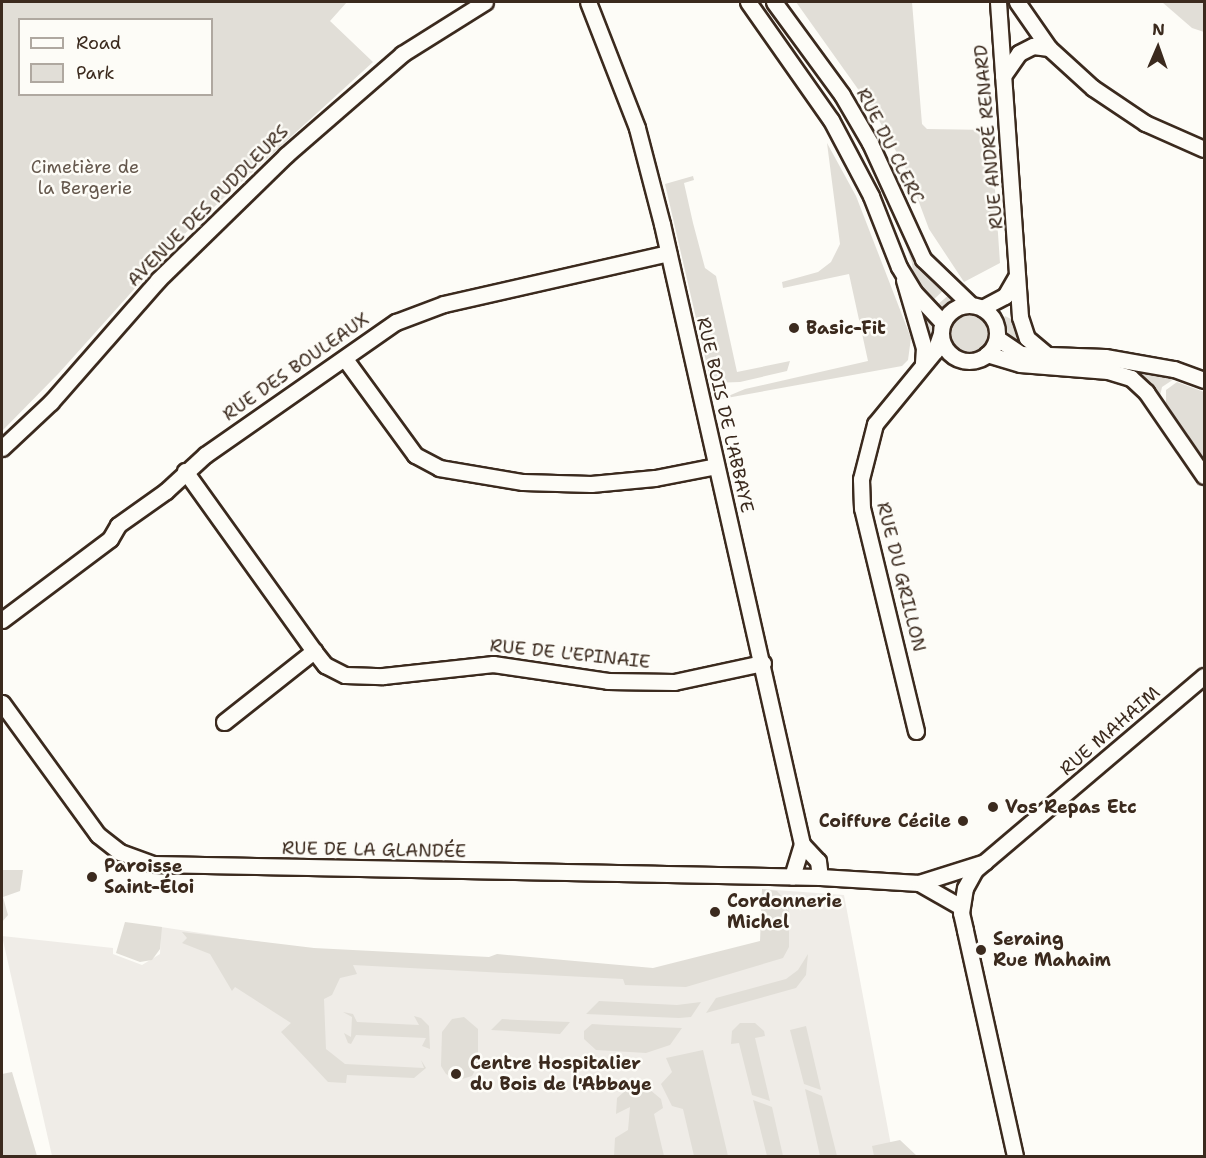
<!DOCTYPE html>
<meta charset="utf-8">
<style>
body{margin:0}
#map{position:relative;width:1206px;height:1158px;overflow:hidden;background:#fdfcf7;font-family:"Shantell Sans",sans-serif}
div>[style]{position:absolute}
.built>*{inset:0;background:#efece7}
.green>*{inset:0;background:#e1ded7}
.round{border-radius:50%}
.roads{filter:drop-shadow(2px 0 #3b2a1e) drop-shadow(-2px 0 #3b2a1e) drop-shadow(0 2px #3b2a1e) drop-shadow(0 -2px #3b2a1e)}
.minor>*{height:15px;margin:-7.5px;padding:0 7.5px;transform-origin:7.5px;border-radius:7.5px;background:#fdfcf7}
.minor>.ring{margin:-7.5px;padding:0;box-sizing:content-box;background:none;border:15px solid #fdfcf7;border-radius:50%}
.dots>*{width:16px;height:16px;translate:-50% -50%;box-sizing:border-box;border:3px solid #fdfcf7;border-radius:50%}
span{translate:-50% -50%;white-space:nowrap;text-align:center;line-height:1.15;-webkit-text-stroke:5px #fdfcf7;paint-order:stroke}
.street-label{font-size:18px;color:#3b2a1e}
.park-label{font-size:18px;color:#64574c}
.poi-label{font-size:18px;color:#3b2a1e;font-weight:700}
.left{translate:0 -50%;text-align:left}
.right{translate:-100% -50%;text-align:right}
.frame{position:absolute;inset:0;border:3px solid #3b2a1e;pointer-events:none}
.legend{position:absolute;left:18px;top:18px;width:195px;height:78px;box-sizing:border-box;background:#fdfcf7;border:2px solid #afa8a0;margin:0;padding:8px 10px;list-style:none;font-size:18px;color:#3b2a1e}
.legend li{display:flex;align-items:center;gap:12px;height:30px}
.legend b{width:30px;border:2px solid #afa8a0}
.north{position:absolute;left:1128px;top:18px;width:60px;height:60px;-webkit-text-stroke:4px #fdfcf7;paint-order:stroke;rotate:2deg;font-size:16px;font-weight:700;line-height:24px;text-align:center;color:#3b2a1e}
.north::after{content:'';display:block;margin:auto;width:21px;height:27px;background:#3b2a1e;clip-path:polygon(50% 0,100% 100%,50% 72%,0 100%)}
</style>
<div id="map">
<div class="built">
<i style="clip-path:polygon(762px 889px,844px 895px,893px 1156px,52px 1156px,2px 936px,113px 948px,113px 954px,142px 965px,160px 954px,161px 927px,313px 950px,654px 969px,761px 942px)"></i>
</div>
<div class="green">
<i style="clip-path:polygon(evenodd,2px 2px,347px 2px,330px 21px,373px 62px,180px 238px,59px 373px,3px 430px,2px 2px,20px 20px,212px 20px,212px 94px,20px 94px,20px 20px)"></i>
<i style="clip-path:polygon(796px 2px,912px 2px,922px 124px,927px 129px,991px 130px,1000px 263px,964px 282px,929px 229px,908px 173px,875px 113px)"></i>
<i style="clip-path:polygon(1162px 2px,1204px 2px,1204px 32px,1192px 28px)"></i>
<i style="clip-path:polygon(827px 143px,856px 196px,911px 338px,908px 360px,902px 366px,721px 399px,745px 389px,868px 361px,849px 274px,783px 288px,782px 282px,818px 272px,831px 262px,840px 244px)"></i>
<i style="clip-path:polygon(693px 176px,694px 180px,684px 183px,693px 223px,705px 268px,716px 276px,737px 372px,790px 361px,787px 371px,740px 382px,711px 383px,665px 184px)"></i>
<i style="clip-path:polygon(901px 231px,915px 262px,945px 289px,932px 301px,914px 283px,912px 263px)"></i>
<i style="clip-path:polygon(950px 294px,957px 302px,941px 314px,937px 305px)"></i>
<i style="clip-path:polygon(930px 311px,935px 333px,928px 350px,921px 319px)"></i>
<i class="round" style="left:947px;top:312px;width:42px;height:42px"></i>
<i style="clip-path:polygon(1005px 316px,1015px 321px,1031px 349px,1023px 350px,1002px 335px)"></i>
<i style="clip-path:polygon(1070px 359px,1177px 377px,1162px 387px,1159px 401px,1150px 391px)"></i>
<i style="clip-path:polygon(1177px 382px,1204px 392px,1204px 458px,1166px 404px,1166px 390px)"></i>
<i style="clip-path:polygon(2px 870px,23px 870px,20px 891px,3px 897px,8px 915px,2px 922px)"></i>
<i style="clip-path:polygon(762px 889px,777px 891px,789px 904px,789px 947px,783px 958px,686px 987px,625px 985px,623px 979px,353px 965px,357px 974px,340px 978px,332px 995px,324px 999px,326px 1049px,345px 1064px,424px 1068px,421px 1060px,426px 1068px,414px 1078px,347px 1075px,346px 1083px,328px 1082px,281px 1032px,291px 1023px,235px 987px,232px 991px,210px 954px,182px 943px,187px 938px,182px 932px,314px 948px,489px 957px,497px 954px,653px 968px,760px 941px)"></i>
<i style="clip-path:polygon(125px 922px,162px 927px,160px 949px,152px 960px,140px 962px,116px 953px)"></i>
<i style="clip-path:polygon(808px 954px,806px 975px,796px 988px,706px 1013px,716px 998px,786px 979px,798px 970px)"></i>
<i style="clip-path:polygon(599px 1001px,677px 1005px,701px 1002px,691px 1017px,679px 1018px,586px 1014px)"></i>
<i style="clip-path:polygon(343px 1012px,353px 1014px,357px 1022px,419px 1025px,414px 1016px,421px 1018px,429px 1026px,430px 1049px,422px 1046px,426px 1038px,356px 1035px,351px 1044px,348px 1043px,344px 1033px,351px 1037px,352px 1017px)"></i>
<i style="clip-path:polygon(464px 1017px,478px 1029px,478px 1065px,472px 1076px,459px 1080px,446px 1074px,441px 1066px,442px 1032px,452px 1019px)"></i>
<i style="clip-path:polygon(502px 1019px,518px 1020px,570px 1022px,560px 1034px,491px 1030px)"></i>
<i style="clip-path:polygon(740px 1023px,755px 1023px,764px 1031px,765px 1036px,755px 1038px,770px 1101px,752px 1095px,739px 1043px,731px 1044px,732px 1031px)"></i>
<i style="clip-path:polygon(592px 1024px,607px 1025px,682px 1028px,670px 1045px,646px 1053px,596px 1050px,584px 1039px,584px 1031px)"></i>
<i style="clip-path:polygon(806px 1026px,821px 1090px,804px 1084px,790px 1030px)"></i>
<i style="clip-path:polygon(703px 1050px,728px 1156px,694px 1156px,683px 1109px,672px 1106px,661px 1084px,672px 1072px,666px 1058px)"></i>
<i style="clip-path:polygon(12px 1072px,37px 1156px,2px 1156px,2px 1074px)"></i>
<i style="clip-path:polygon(631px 1086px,649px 1089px,661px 1099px,663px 1108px,654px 1114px,664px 1156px,614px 1156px,615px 1138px,628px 1130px,630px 1107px,616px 1114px,617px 1098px)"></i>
<i style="clip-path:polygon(805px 1089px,822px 1096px,837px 1156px,820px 1156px)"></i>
<i style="clip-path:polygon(753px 1100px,772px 1107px,783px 1156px,767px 1156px)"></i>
<i style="clip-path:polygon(900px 1140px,917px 1156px,874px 1156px,872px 1146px)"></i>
</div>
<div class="roads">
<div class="minor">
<i style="left:588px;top:2px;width:135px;rotate:68.7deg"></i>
<i style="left:637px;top:128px;width:99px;rotate:75.4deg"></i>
<i style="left:662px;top:224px;width:636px;rotate:77.28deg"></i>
<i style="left:802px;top:844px;width:34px;rotate:107deg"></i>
<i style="left:748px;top:2px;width:144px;rotate:54.9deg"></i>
<i style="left:831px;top:120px;width:86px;rotate:62.2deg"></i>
<i style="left:871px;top:196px;width:76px;rotate:68.5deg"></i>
<i style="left:899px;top:267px;width:29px;rotate:59deg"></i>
<i style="left:914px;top:292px;width:42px;rotate:46.9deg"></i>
<i style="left:774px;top:2px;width:115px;rotate:53.8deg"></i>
<i style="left:842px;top:95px;width:56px;rotate:59.7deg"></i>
<i style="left:870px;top:143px;width:128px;rotate:65.4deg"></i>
<i style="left:923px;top:259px;width:66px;rotate:43.8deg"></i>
<i style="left:998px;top:2px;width:316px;rotate:86deg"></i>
<i style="left:1020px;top:317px;width:22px;rotate:72deg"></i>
<i style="left:1027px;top:338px;width:26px;rotate:40deg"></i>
<i style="left:1017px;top:2px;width:56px;rotate:55.2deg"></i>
<i style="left:1049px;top:48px;width:59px;rotate:42.3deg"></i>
<i style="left:1093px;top:88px;width:63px;rotate:33.9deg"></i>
<i style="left:1145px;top:123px;width:64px;rotate:23.8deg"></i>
<i style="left:1003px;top:76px;width:28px;rotate:-55deg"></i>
<i style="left:1019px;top:53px;width:16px;rotate:-27deg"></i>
<i style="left:1033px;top:46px;width:16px;rotate:7deg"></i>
<i style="left:904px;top:280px;width:71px;rotate:73.6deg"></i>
<i style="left:924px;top:348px;width:15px;rotate:94deg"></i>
<i class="ring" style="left:941px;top:305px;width:41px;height:41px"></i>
<i style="left:982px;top:308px;width:26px;rotate:-28deg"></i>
<i style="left:1005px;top:296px;width:22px;rotate:-60deg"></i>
<i style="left:997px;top:338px;width:29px;rotate:34deg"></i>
<i style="left:1021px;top:354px;width:84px;rotate:2deg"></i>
<i style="left:1105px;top:357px;width:70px;rotate:9.9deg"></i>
<i style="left:1174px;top:369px;width:32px;rotate:20deg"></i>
<i style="left:987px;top:354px;width:34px;rotate:17deg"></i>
<i style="left:1020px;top:364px;width:88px;rotate:4.5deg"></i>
<i style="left:1108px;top:371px;width:24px;rotate:17deg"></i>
<i style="left:1131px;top:378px;width:21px;rotate:43deg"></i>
<i style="left:1146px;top:392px;width:102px;rotate:55.4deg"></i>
<i style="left:345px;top:359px;width:119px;rotate:53.9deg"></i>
<i style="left:415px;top:455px;width:27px;rotate:28deg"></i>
<i style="left:439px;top:468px;width:85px;rotate:9.5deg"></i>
<i style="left:523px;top:482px;width:68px;rotate:1.7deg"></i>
<i style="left:591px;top:484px;width:64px;rotate:-5.4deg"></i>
<i style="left:655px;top:478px;width:62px;rotate:-11.1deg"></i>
<i style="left:2px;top:448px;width:67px;rotate:-43.2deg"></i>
<i style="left:51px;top:402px;width:162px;rotate:-48.7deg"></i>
<i style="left:158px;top:280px;width:179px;rotate:-44.3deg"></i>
<i style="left:286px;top:155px;width:154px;rotate:-41deg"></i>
<i style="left:402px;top:54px;width:98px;rotate:-32.1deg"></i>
<i style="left:185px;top:471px;width:221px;rotate:54.4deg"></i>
<i style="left:314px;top:651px;width:18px;rotate:52deg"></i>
<i style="left:325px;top:665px;width:22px;rotate:27deg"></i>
<i style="left:345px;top:675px;width:38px;rotate:2deg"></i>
<i style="left:383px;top:676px;width:111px;rotate:-6.2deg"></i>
<i style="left:493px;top:664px;width:116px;rotate:8.4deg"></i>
<i style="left:608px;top:681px;width:66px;rotate:0.9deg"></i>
<i style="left:674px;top:682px;width:91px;rotate:-12.1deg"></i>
<i style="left:2px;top:620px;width:135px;rotate:-36.9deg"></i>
<i style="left:110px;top:539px;width:16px;rotate:-60deg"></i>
<i style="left:118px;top:525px;width:59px;rotate:-35.3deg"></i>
<i style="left:166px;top:491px;width:53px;rotate:-42.7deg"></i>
<i style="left:205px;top:455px;width:233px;rotate:-34.9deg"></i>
<i style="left:396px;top:322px;width:51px;rotate:-20.6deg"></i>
<i style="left:444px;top:304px;width:230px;rotate:-12.8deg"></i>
<i style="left:2px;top:703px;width:163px;rotate:54deg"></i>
<i style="left:98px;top:835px;width:28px;rotate:38deg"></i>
<i style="left:120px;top:852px;width:35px;rotate:20deg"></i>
<i style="left:153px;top:864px;width:667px;rotate:1.12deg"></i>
<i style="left:820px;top:877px;width:99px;rotate:3.5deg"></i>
<i style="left:919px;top:883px;width:69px;rotate:-17.7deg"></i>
<i style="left:224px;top:722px;width:115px;rotate:-38.3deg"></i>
<i style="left:916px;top:731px;width:229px;rotate:-103.6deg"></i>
<i style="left:862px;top:508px;width:29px;rotate:-92deg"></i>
<i style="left:861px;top:479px;width:57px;rotate:-75.7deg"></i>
<i style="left:875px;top:424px;width:94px;rotate:-50.6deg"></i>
<i style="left:935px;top:351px;width:18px;rotate:-71deg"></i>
<i style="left:802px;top:844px;width:23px;rotate:47deg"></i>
<i style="left:818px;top:861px;width:16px;rotate:83deg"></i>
<i style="left:919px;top:883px;width:48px;rotate:29.7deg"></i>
<i style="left:1015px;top:1156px;width:231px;rotate:-102.5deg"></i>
<i style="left:965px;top:930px;width:17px;rotate:-103deg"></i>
<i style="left:961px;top:913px;width:25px;rotate:-81deg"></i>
<i style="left:965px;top:888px;width:21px;rotate:-61deg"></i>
<i style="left:975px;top:870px;width:300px;rotate:-40.3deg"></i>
</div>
</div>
<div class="dots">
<i style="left:794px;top:328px;background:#3b2a1e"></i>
<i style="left:993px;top:807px;background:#3b2a1e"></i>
<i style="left:963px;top:821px;background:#3b2a1e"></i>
<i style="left:92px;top:877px;background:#3b2a1e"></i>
<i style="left:715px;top:912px;background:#3b2a1e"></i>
<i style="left:981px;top:950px;background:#3b2a1e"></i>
<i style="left:456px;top:1074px;background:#3b2a1e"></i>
</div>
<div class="street-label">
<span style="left:989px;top:137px;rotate:-95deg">RUE ANDRÉ RENARD</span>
<span style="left:890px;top:146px;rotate:63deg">RUE DU CLERC</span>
<span style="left:208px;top:206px;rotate:-45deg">AVENUE DES PUDDLEURS</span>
<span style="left:296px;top:367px;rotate:-35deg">RUE DES BOULEAUX</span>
<span style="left:725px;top:415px;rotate:77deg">RUE BOIS DE L'ABBAYE</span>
<span style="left:901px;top:577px;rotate:76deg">RUE DU GRILLON</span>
<span style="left:570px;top:654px;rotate:6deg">RUE DE L'EPINAIE</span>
<span style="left:1110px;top:731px;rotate:-41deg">RUE MAHAIM</span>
<span style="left:374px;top:850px;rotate:1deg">RUE DE LA GLANDÉE</span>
</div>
<div class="park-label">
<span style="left:85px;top:178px">Cimetière de<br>la Bergerie</span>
</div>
<div class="poi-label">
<span class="left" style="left:806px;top:328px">Basic-Fit</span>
<span class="left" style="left:1005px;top:807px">Vos Repas Etc</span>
<span class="right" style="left:951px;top:821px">Coiffure Cécile</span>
<span class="left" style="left:104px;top:877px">Paroisse<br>Saint-Éloi</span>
<span class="left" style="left:727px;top:912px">Cordonnerie<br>Michel</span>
<span class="left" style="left:993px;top:950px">Seraing<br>Rue Mahaim</span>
<span class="left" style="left:470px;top:1074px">Centre Hospitalier<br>du Bois de l'Abbaye</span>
</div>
<div class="frame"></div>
<ul class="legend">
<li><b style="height:8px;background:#fdfcf7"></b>Road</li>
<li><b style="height:16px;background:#e1ded7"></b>Park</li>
</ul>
<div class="north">N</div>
</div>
